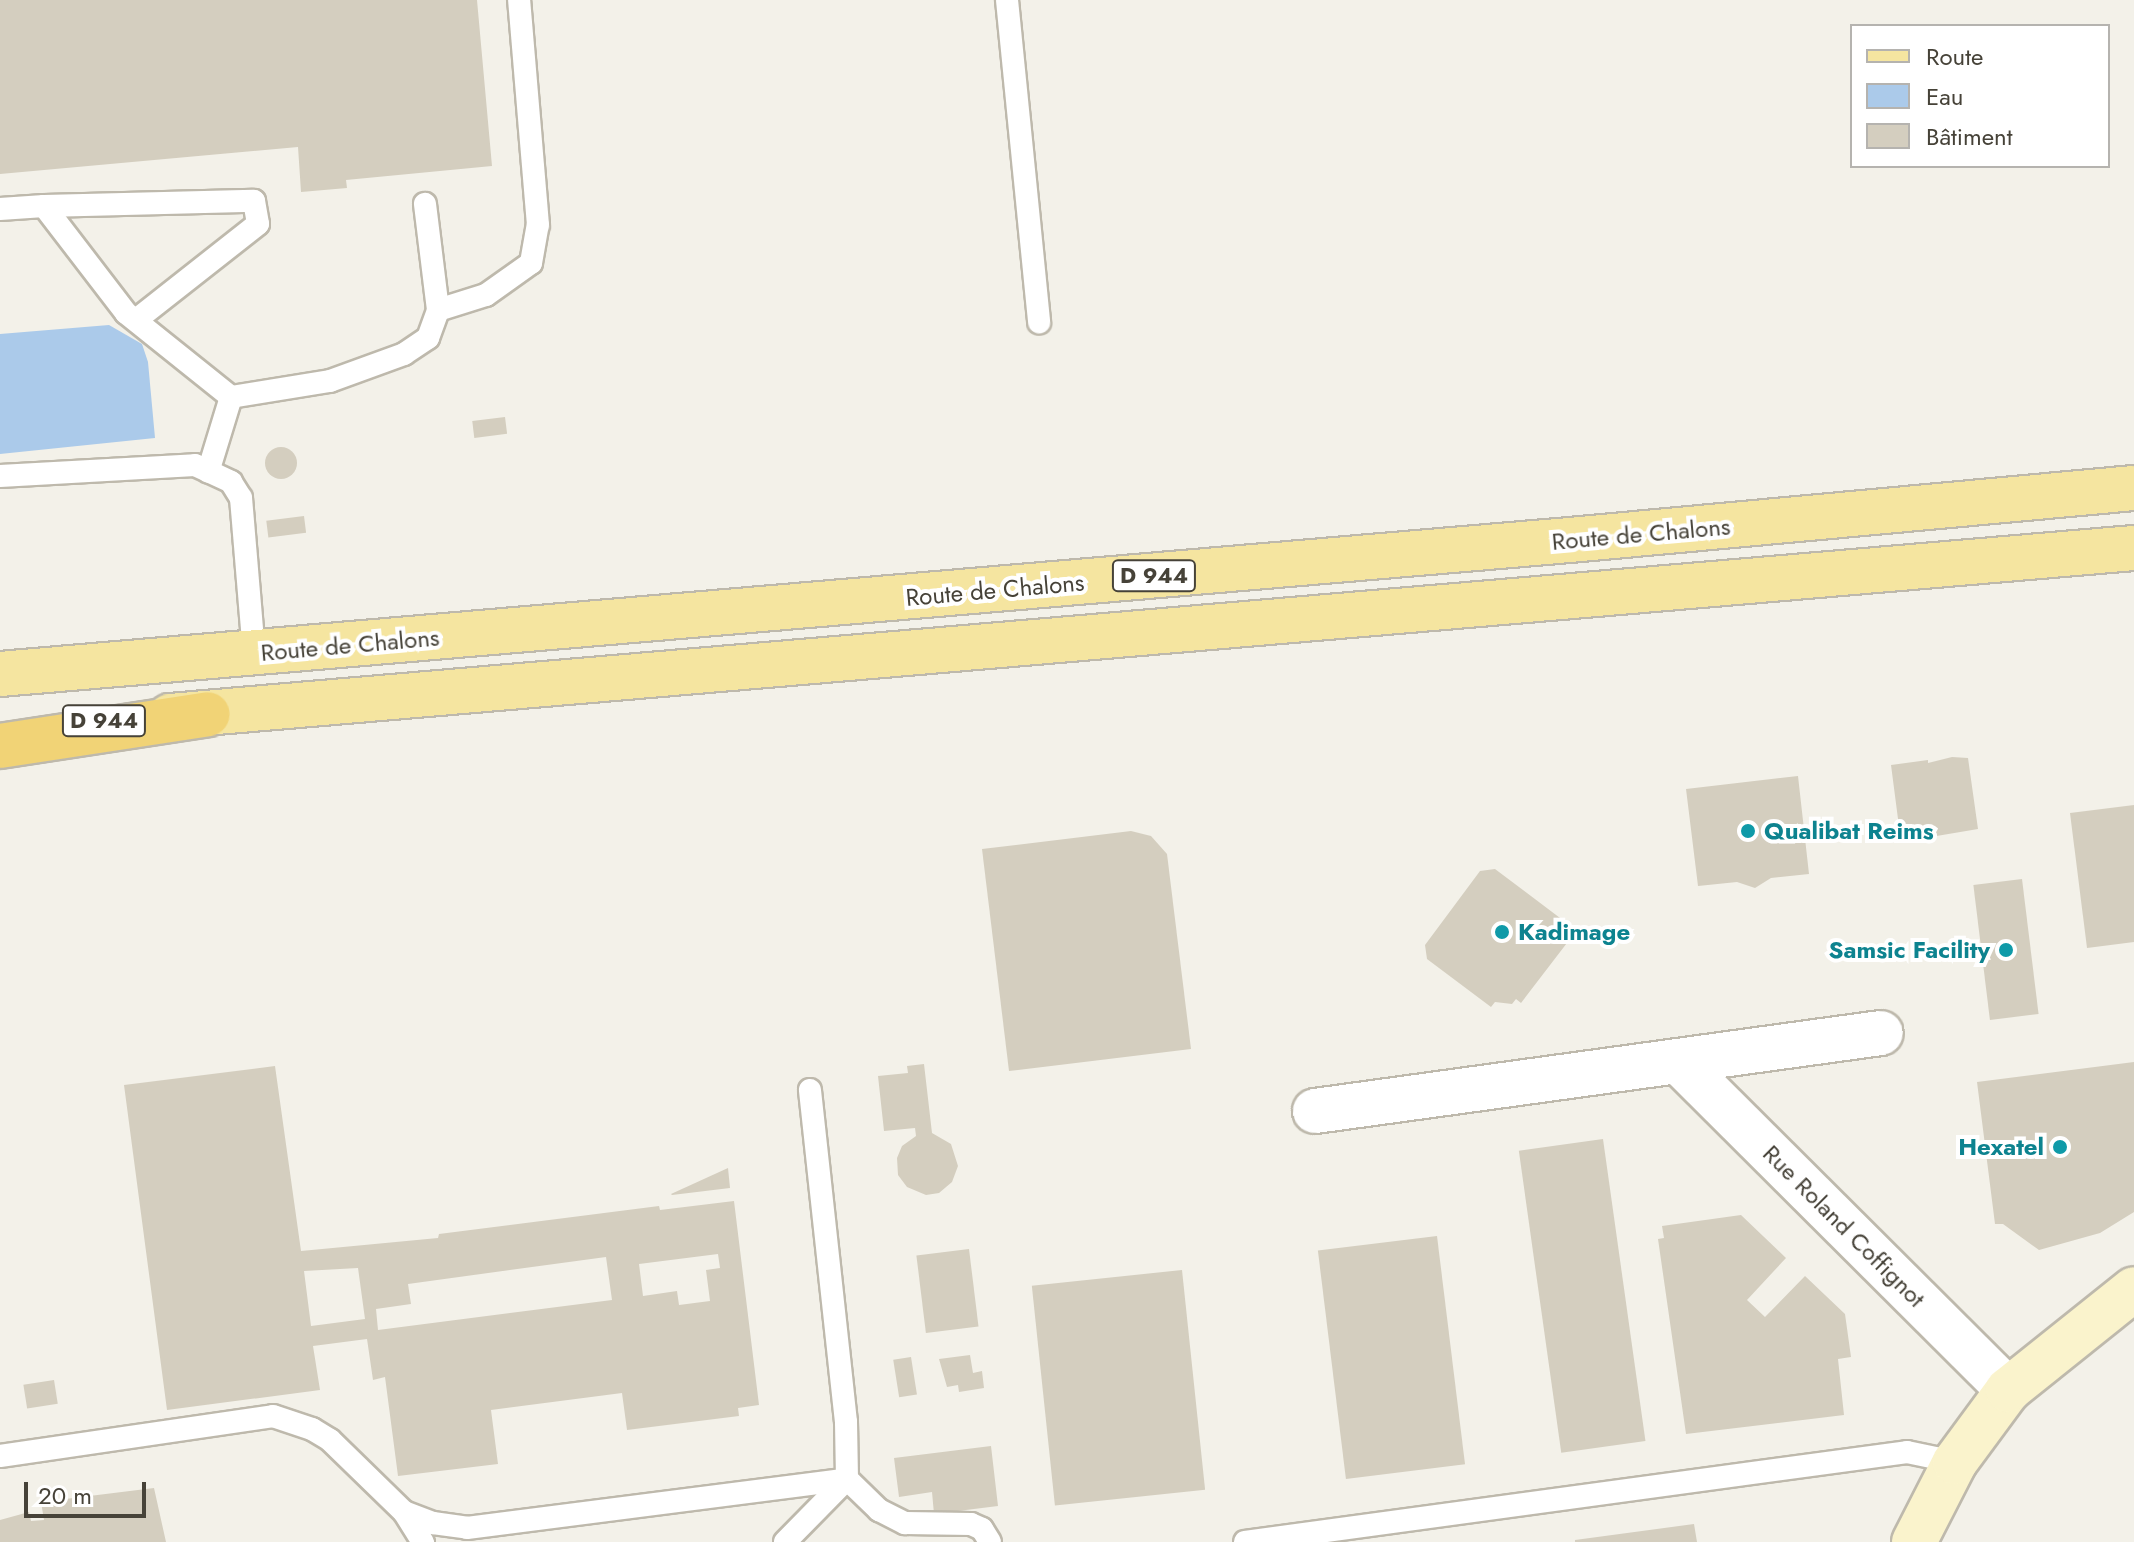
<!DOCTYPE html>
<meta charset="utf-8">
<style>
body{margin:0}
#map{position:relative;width:2134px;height:1542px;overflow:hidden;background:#f3f1e9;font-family:Jost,sans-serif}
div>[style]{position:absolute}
.water>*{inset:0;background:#abcaea}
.building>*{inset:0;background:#d4cebf;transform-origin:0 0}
.round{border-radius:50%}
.roads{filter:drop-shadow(2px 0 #beb9ac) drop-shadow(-2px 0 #beb9ac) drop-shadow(0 2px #beb9ac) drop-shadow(0 -2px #beb9ac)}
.lane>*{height:22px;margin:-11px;padding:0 11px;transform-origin:11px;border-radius:11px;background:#fff}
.street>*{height:44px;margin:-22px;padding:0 22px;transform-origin:22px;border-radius:22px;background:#fff}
.secondary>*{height:44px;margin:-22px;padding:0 22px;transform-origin:22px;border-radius:22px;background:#faf3cc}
.primary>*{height:44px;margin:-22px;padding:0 22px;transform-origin:22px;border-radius:22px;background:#f5e5a0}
.highway>*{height:44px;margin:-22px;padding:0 22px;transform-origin:22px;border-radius:22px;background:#f1d376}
.dots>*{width:22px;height:22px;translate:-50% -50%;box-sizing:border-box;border:4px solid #fff;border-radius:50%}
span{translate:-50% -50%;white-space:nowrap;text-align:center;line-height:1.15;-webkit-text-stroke:8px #fff;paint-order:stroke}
.shield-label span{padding:2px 6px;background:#fff;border:2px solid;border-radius:6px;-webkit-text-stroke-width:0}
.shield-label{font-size:22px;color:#464238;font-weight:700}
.street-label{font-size:24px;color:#464238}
.culture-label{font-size:24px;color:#0d838f;font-weight:700}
.left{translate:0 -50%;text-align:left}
.right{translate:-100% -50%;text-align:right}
.legend{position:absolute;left:1850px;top:24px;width:260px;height:144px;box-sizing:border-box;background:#fff;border:2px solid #b5b3af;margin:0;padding:10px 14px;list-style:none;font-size:24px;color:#464238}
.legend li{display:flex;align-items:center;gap:16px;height:40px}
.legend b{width:40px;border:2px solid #b5b3af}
.scale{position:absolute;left:24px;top:1482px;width:122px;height:36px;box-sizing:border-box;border:4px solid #464238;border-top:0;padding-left:10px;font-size:24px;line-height:28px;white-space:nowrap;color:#464238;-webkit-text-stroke:6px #fff;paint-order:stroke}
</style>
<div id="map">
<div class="water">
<i style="clip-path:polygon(109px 325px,142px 344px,148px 362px,155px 438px,0 454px,0 334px)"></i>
</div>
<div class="building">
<i style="clip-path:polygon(0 0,477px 0,492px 166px,346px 180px,347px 188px,301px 192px,298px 147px,0 174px)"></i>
<i style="left:505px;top:417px;width:17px;height:33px;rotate:83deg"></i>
<i class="round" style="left:265px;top:447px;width:32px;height:32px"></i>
<i style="left:304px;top:516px;width:17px;height:38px;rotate:83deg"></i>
<i style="clip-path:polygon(1952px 757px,1968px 758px,1978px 829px,1901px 842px,1891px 765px,1928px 760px,1928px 763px)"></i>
<i style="clip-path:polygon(1798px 776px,1809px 874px,1771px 878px,1755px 888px,1737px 882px,1698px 886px,1686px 789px)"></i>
<i style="clip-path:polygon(2134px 805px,2134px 942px,2087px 948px,2070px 813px)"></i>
<i style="clip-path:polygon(1131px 831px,1151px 836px,1167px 854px,1191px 1049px,1009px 1071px,982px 849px)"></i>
<i style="clip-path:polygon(1495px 869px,1568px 924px,1570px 939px,1521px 1003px,1516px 999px,1512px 1004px,1495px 1002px,1491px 1007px,1427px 959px,1425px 945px,1480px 871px)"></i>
<i style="left:2022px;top:879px;width:136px;height:49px;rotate:83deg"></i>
<i style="clip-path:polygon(2134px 1062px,2134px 1212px,2100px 1233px,2039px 1250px,2003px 1224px,1995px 1224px,1977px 1082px)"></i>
<i style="clip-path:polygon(924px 1064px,932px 1133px,951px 1144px,958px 1166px,952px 1182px,939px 1193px,926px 1195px,907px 1187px,898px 1175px,897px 1158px,902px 1146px,916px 1136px,915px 1128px,884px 1131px,878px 1076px,908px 1073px,907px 1066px)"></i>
<i style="clip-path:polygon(evenodd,275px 1066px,301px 1251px,438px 1238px,439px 1234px,659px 1206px,660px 1210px,734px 1201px,759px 1405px,738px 1408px,739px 1416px,627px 1430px,622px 1393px,491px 1410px,498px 1464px,398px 1476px,385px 1377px,373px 1380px,367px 1339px,313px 1346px,320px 1390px,167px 1410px,124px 1085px,275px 1066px,718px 1254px,720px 1268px,706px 1270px,710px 1301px,679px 1305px,677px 1291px,643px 1296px,639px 1264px,718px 1254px,275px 1066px,606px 1257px,612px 1300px,378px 1330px,376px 1309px,411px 1304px,408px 1284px,606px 1257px,275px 1066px,358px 1268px,365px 1319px,311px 1326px,304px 1271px,358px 1268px)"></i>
<i style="left:1603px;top:1139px;width:305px;height:85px;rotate:82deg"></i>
<i style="clip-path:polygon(728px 1168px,730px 1188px,672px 1195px,671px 1194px)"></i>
<i style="clip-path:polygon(1741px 1215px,1786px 1258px,1747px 1300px,1765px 1317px,1805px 1276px,1845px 1314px,1851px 1357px,1838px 1359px,1844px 1415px,1686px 1434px,1658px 1239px,1664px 1238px,1662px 1226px)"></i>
<i style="left:1437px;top:1236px;width:230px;height:120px;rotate:83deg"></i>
<i style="left:969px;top:1249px;width:78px;height:53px;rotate:83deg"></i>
<i style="left:1182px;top:1270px;width:221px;height:151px;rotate:84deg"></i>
<i style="clip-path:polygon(970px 1355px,973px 1373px,982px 1371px,984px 1388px,959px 1392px,958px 1385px,947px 1387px,939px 1359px)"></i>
<i style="left:911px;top:1357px;width:38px;height:18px;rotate:81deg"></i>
<i style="left:54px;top:1380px;width:24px;height:31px;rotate:81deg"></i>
<i style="clip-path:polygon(991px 1446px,998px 1506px,934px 1514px,932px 1492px,899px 1497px,894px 1458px)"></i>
<i style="clip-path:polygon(154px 1488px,166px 1542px,0 1542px,0 1520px,29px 1512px,31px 1521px,44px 1520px,41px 1502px)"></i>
<i style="clip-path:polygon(1694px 1524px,1697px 1542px,1575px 1542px,1575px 1540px)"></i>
</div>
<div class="roads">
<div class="lane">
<i style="left:1007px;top:0;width:324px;rotate:84.3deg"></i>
<i style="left:44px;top:206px;width:210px;rotate:-1.4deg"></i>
<i style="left:254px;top:201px;width:23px;rotate:80deg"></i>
<i style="left:258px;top:224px;width:155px;rotate:141.8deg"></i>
<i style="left:0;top:209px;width:44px;rotate:-3.9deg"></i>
<i style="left:44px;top:206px;width:135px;rotate:52.5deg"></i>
<i style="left:126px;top:313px;width:134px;rotate:38.7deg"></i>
<i style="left:231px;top:397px;width:78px;rotate:107deg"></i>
<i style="left:438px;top:310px;width:50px;rotate:-17.4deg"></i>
<i style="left:486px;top:295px;width:55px;rotate:-35.4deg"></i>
<i style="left:531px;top:263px;width:39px;rotate:-80deg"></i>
<i style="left:538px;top:225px;width:226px;rotate:-94.8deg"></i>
<i style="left:231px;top:397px;width:100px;rotate:-9.2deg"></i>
<i style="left:330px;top:381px;width:79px;rotate:-20deg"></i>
<i style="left:404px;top:354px;width:29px;rotate:-34deg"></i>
<i style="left:428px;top:338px;width:30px;rotate:-70deg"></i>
<i style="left:438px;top:310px;width:107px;rotate:-97deg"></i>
<i style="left:0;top:476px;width:195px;rotate:-3.2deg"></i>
<i style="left:195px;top:465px;width:40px;rotate:25deg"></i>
<i style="left:231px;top:482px;width:19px;rotate:58deg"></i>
<i style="left:241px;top:498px;width:156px;rotate:85.2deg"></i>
<i style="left:0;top:1456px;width:276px;rotate:-8.3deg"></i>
<i style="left:273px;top:1416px;width:41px;rotate:18.4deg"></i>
<i style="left:312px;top:1429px;width:21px;rotate:31deg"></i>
<i style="left:330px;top:1440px;width:103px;rotate:44.2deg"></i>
<i style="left:404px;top:1512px;width:31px;rotate:21deg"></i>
<i style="left:433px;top:1523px;width:34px;rotate:8deg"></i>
<i style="left:467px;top:1528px;width:383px;rotate:-7.3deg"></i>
<i style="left:847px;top:1479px;width:57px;rotate:-91deg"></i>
<i style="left:846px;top:1422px;width:334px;rotate:-96.2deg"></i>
<i style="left:404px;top:1512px;width:36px;rotate:58deg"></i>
<i style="left:785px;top:1542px;width:88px;rotate:-45.5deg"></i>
<i style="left:847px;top:1479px;width:45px;rotate:44.1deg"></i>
<i style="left:879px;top:1510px;width:29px;rotate:27deg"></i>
<i style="left:905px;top:1523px;width:66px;rotate:0.9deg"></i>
<i style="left:971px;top:1524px;width:12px;rotate:24deg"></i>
<i style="left:982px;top:1529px;width:15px;rotate:58deg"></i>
<i style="left:1245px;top:1542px;width:668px;rotate:-7.74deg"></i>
<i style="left:1907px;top:1452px;width:49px;rotate:11.8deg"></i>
</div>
<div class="street">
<i style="left:1679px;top:1062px;width:465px;rotate:44.9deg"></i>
<i style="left:1315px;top:1111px;width:571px;rotate:-7.85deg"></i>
</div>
<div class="secondary">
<i style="left:1914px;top:1542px;width:90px;rotate:-62.9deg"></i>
<i style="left:1955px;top:1462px;width:89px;rotate:-53.6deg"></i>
<i style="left:2008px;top:1390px;width:161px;rotate:-38.7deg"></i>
</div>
<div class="primary">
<i style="left:0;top:674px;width:1576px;rotate:-4.88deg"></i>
<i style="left:1570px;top:540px;width:566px;rotate:-5.27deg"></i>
<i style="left:170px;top:716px;width:1971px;rotate:-4.89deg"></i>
</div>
<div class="highway">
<i style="left:0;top:746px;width:210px;rotate:-8.7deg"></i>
</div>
</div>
<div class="dots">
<i style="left:1748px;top:831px;background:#0f9aa8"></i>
<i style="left:1502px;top:932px;background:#0f9aa8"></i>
<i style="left:2006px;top:950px;background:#0f9aa8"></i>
<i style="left:2060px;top:1147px;background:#0f9aa8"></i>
</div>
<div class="shield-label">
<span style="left:1154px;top:576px">D 944</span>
<span style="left:104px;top:721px">D 944</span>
</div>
<div class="street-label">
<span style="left:1641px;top:534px;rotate:-5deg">Route de Chalons</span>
<span style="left:995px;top:590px;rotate:-5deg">Route de Chalons</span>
<span style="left:350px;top:645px;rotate:-5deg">Route de Chalons</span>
<span style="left:1844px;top:1226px;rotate:45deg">Rue Roland Coffignot</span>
</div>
<div class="culture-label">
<span class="left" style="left:1764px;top:831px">Qualibat Reims</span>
<span class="left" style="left:1518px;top:932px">Kadimage</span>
<span class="right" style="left:1990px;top:950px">Samsic Facility</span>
<span class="right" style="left:2044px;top:1147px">Hexatel</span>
</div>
<ul class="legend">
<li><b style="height:10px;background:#f5e5a0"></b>Route</li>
<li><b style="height:22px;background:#abcaea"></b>Eau</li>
<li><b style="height:22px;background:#d4cebf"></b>Bâtiment</li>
</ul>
<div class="scale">20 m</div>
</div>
